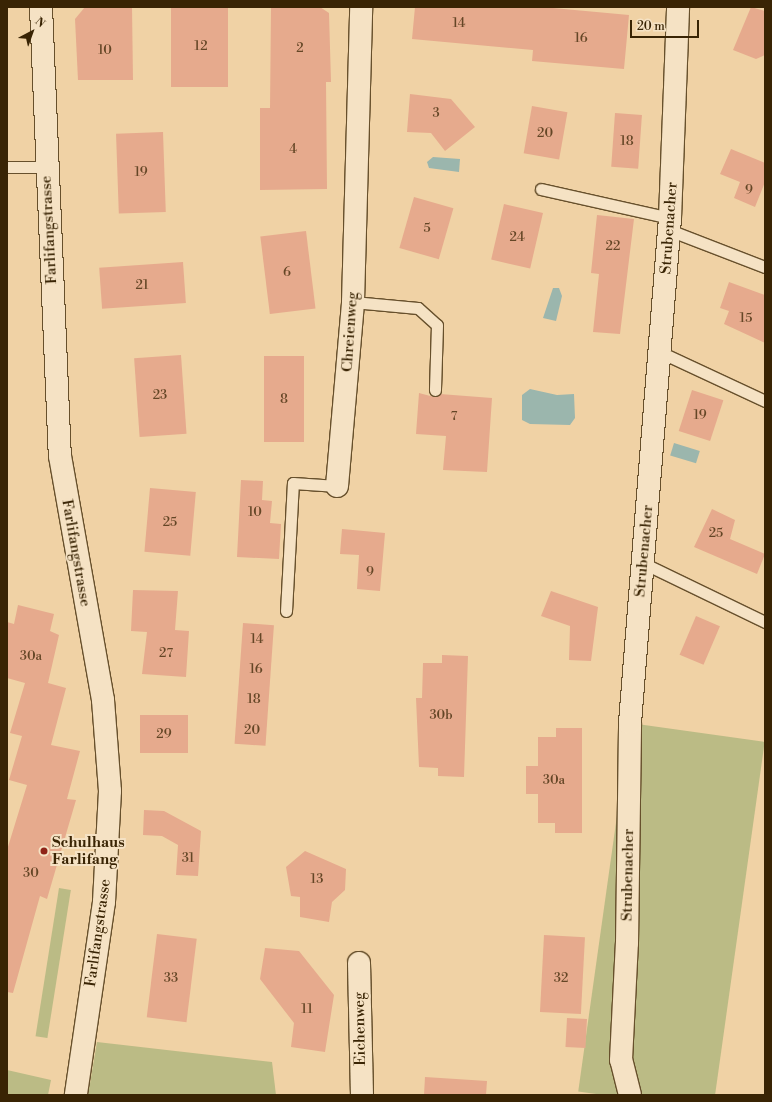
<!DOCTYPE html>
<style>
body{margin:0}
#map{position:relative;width:772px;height:1102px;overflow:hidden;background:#f0d2a5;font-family:"Libre Bodoni",serif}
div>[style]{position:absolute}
.green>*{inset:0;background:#bbbb85;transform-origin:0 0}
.water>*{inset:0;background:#9bb6ad;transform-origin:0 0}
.building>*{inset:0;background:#e6aa8d;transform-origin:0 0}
.roads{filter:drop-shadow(1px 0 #67502c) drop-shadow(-1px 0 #67502c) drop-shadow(0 1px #67502c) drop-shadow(0 -1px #67502c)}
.lane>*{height:11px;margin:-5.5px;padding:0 5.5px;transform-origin:5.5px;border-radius:5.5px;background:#f5e2c4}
.street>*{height:22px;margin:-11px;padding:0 11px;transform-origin:11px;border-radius:11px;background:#f5e2c4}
.dots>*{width:11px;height:11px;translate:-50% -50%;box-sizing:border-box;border:2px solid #f5e2c4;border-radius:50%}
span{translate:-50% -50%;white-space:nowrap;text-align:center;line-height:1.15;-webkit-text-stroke:4px #f5e2c4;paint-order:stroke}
.number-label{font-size:13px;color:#644626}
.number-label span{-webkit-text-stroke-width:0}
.street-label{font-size:15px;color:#392404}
.poi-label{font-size:15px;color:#392404;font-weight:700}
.left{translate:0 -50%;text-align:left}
.frame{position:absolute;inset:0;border:8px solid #392404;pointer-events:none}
.north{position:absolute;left:12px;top:12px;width:40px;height:40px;-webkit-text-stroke:3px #f5e2c4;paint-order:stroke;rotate:41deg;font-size:11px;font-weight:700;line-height:16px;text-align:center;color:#392404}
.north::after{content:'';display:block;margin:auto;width:14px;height:18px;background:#392404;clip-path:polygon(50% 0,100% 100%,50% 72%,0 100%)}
.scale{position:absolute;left:630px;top:20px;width:69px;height:18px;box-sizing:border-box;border:2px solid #392404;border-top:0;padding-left:5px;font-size:12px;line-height:14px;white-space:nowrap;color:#392404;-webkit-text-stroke:3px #f5e2c4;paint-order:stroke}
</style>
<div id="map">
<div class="green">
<i style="left:630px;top:723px;width:136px;height:372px;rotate:8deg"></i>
<i style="left:59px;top:888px;width:12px;height:150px;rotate:9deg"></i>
<i style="clip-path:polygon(97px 1042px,272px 1062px,276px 1095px,88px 1095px)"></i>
<i style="clip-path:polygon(7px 1070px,51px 1080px,48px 1095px,7px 1095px)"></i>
</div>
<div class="water">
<i style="clip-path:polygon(433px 157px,460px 159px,459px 172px,429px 168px,427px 162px)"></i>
<i style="clip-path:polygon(553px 288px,559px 288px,562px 296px,556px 321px,543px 318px)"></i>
<i style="clip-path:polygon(530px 389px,557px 395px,574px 394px,575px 418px,570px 425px,530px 424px,522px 420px,522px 395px)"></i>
<i style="left:674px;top:443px;width:27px;height:13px;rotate:17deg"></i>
</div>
<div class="building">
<i style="clip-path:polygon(85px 7px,132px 7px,133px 80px,78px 80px,75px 19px)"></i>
<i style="left:171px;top:7px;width:57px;height:80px"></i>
<i style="clip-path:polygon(271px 7px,320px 7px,329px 13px,331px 82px,326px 82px,327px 189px,260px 190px,260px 108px,270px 108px)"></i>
<i style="clip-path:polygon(415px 7px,542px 7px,629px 15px,624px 69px,532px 61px,533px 50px,412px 39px)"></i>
<i style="clip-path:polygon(751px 7px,765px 11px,765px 55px,756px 59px,733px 50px)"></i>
<i style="clip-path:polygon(410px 94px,451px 99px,475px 127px,445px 151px,431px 133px,407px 132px)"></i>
<i style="left:532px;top:106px;width:36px;height:48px;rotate:10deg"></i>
<i style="left:615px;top:113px;width:27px;height:54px;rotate:4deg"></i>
<i style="left:163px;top:132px;width:80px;height:47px;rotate:88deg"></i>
<i style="clip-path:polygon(731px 149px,765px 163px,765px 182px,755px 207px,734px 198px,740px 182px,720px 174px)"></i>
<i style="left:414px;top:197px;width:41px;height:53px;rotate:16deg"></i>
<i style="left:504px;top:204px;width:40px;height:57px;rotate:13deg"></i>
<i style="clip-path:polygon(597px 215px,634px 219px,620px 334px,593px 332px,599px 274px,591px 273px)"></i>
<i style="left:306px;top:231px;width:78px;height:46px;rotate:83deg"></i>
<i style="left:183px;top:262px;width:41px;height:84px;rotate:86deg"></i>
<i style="clip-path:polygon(729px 282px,765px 295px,765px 343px,724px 324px,729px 311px,720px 308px)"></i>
<i style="left:181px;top:355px;width:79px;height:47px;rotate:86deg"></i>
<i style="left:264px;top:356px;width:40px;height:86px"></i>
<i style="left:692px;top:390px;width:33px;height:43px;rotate:18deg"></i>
<i style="clip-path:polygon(419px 393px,434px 397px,440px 394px,492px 398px,487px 472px,443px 470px,446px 436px,416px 434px)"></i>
<i style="clip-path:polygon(241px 480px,263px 481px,262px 500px,272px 501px,270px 523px,281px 524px,279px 559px,237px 557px)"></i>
<i style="left:150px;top:488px;width:46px;height:64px;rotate:5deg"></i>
<i style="clip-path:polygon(712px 509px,735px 520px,730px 539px,765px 554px,757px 574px,694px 547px)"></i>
<i style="clip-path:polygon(342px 529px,385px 533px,380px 591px,357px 589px,359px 555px,340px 554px)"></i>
<i style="clip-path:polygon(133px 590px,178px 591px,175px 630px,189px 631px,186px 677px,142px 674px,147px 632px,131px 631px)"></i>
<i style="clip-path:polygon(551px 591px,598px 607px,591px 661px,569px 660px,570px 626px,541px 616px)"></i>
<i style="clip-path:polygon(18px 605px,54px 614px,50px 631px,59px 635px,48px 683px,66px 688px,51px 745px,80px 751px,67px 799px,76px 800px,47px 899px,40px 896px,13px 993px,7px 992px,7px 850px,27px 785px,9px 780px,22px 736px,10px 733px,25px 683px,7px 678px,7px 622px,14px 624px)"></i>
<i style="left:696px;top:616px;width:26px;height:42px;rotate:23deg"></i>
<i style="left:243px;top:623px;width:31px;height:121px;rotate:4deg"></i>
<i style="clip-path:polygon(442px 655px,468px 656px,464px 777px,438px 776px,438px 768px,419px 767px,416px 698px,422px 698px,423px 663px,442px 663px)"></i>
<i style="left:140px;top:715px;width:48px;height:38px"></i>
<i style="clip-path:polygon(556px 728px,582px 728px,582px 833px,555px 833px,555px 823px,538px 823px,538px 794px,526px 794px,526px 766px,538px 766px,538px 737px,556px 737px)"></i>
<i style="clip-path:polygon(144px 810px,164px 811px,201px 831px,198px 876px,176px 875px,178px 845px,162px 836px,143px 835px)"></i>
<i style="clip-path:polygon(305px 851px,346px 869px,345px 890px,332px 902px,329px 922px,300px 917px,300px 897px,291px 896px,286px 867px)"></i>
<i style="left:157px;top:934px;width:40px;height:84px;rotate:7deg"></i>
<i style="left:544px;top:935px;width:41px;height:77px;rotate:3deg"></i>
<i style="clip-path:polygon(265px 948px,299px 951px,334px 995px,325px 1052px,291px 1047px,294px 1023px,260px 979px)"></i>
<i style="left:567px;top:1018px;width:20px;height:29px;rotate:3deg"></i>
<i style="clip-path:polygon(425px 1077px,487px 1081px,486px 1095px,424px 1095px)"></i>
</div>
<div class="roads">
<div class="lane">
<i style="left:7px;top:167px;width:38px"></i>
<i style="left:541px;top:189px;width:132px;rotate:12.7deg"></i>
<i style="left:669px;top:230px;width:103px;rotate:21.1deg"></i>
<i style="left:353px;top:302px;width:65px;rotate:5.3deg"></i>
<i style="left:418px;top:308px;width:25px;rotate:42deg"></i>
<i style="left:437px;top:325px;width:65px;rotate:91.8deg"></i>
<i style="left:660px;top:352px;width:116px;rotate:25deg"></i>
<i style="left:643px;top:563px;width:136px;rotate:25.8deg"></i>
<i style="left:286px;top:611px;width:128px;rotate:-86.9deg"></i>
<i style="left:293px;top:483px;width:44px;rotate:3.9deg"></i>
</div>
<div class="street">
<i style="left:41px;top:7px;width:449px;rotate:87.6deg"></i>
<i style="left:60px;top:456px;width:248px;rotate:80deg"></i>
<i style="left:103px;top:700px;width:91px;rotate:85.6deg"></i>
<i style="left:110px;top:791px;width:111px;rotate:93.1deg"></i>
<i style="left:104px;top:902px;width:195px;rotate:98.3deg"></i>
<i style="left:337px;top:486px;width:185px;rotate:-85deg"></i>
<i style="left:353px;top:302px;width:295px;rotate:-88.4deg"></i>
<i style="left:359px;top:963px;width:132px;rotate:88.7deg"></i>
<i style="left:630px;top:1095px;width:36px;rotate:-104deg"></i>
<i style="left:621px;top:1060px;width:117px;rotate:-87.1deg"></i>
<i style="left:627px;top:943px;width:220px;rotate:-89.2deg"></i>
<i style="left:630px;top:723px;width:507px;rotate:-85.47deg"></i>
<i style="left:670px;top:218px;width:211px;rotate:-87.8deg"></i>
</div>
</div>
<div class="dots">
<i style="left:44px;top:851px;background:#8f2418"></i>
</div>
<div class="number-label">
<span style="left:459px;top:23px">14</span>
<span style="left:581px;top:38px">16</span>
<span style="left:201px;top:46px">12</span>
<span style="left:300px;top:48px">2</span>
<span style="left:105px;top:50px">10</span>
<span style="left:436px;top:113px">3</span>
<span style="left:545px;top:133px">20</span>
<span style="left:627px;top:141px">18</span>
<span style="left:293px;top:149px">4</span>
<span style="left:141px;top:172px">19</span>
<span style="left:749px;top:190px">9</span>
<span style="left:427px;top:228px">5</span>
<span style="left:517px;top:237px">24</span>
<span style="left:613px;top:246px">22</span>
<span style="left:287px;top:272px">6</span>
<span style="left:142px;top:285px">21</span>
<span style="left:746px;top:318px">15</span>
<span style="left:160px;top:395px">23</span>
<span style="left:284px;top:399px">8</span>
<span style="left:700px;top:415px">19</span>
<span style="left:454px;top:416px">7</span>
<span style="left:255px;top:512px">10</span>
<span style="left:170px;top:522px">25</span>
<span style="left:716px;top:533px">25</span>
<span style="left:370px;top:572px">9</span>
<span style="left:257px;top:639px">14</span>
<span style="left:166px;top:653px">27</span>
<span style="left:31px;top:656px">30a</span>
<span style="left:256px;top:669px">16</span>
<span style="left:254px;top:699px">18</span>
<span style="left:441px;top:715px">30b</span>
<span style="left:252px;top:730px">20</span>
<span style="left:164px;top:734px">29</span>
<span style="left:554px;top:780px">30a</span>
<span style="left:188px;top:858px">31</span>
<span style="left:31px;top:873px">30</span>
<span style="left:317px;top:879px">13</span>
<span style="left:171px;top:978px">33</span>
<span style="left:561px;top:978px">32</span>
<span style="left:307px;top:1009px">11</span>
</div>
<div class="street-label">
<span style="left:669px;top:228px;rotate:-86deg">Strubenacher</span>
<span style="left:49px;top:230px;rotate:-93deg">Farlifangstrasse</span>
<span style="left:350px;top:332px;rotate:-86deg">Chreienweg</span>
<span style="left:644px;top:551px;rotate:-85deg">Strubenacher</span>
<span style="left:76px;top:553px;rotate:80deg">Farlifangstrasse</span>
<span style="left:628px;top:875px;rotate:-89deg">Strubenacher</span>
<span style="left:98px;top:933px;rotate:-82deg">Farlifangstrasse</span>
<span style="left:360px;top:1029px;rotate:-91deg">Eichenweg</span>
</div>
<div class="poi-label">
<span class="left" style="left:52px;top:851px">Schulhaus<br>Farlifang</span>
</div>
<div class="frame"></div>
<div class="north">N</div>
<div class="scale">20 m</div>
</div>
